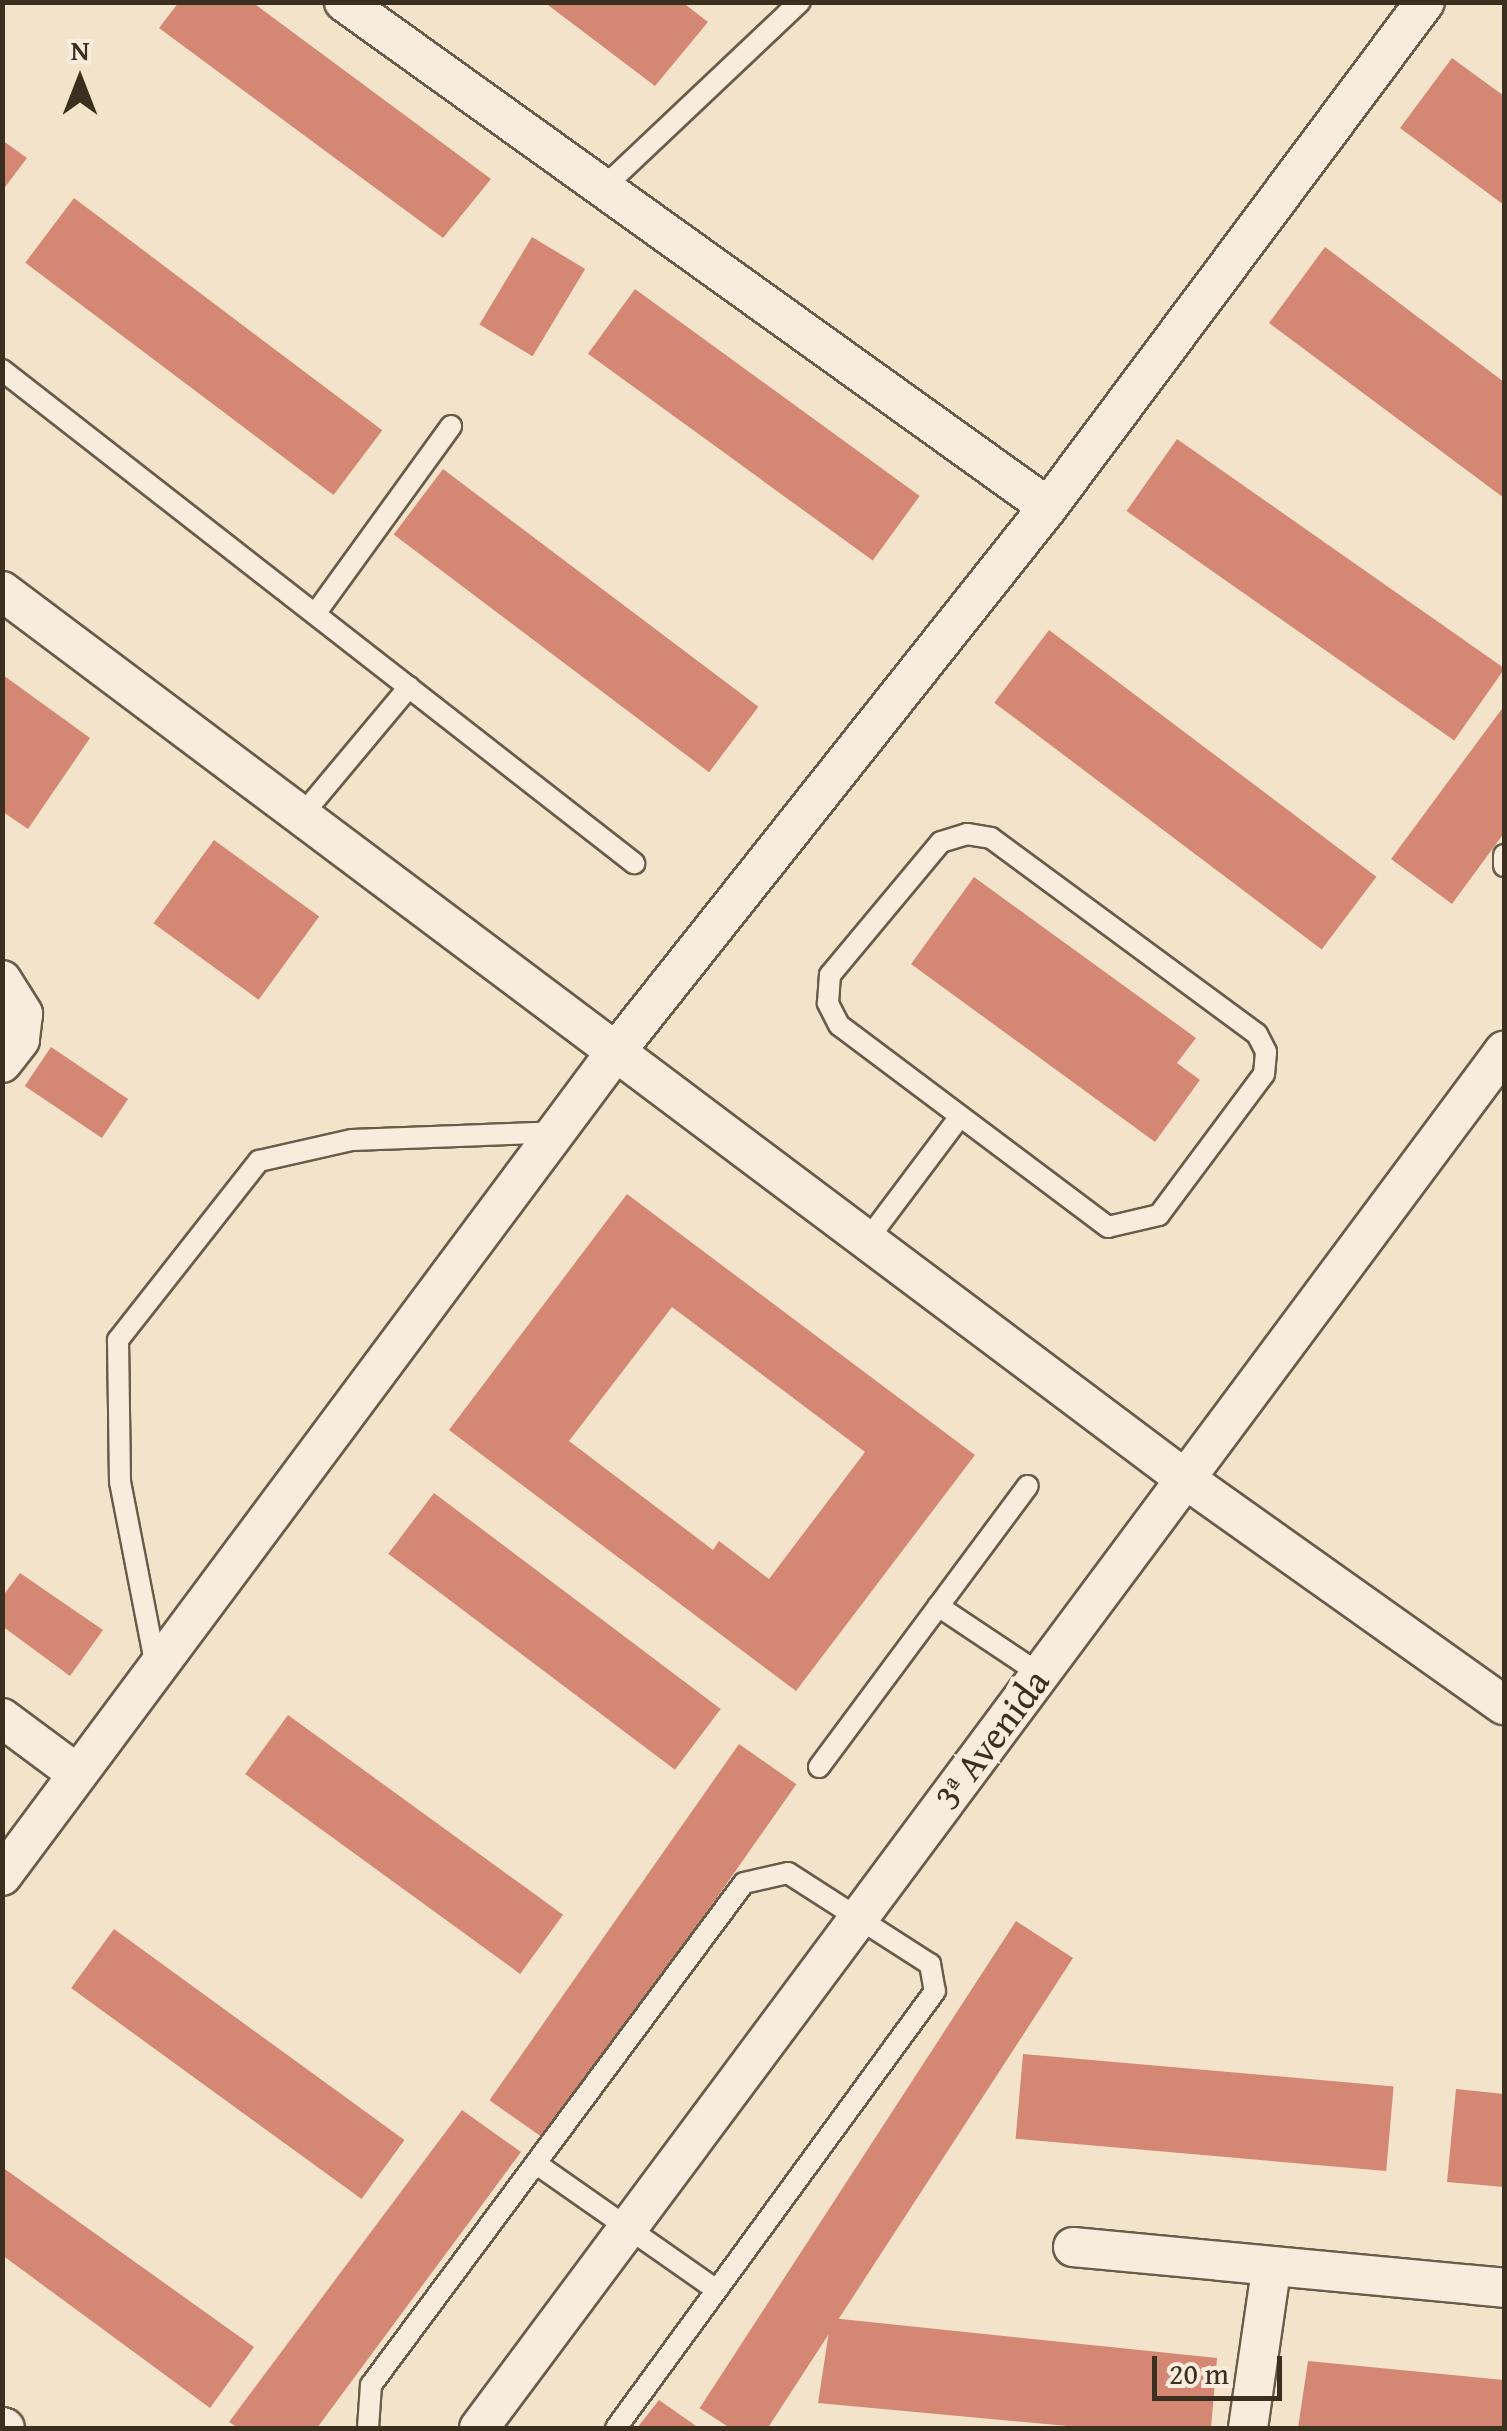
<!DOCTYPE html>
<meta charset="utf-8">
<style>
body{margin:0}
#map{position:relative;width:1507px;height:2431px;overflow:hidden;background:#f4e3cb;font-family:"Gentium Book Plus",serif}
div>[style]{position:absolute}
.building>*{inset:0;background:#d48873;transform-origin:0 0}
.roads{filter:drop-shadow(2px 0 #695c4a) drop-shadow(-2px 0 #695c4a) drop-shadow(0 2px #695c4a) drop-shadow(0 -2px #695c4a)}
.lane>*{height:20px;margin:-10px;padding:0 10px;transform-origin:10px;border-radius:10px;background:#f8eddd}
.street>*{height:38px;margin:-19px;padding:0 19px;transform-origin:19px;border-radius:19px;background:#f8eddd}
span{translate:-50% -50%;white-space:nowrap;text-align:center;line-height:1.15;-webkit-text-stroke:10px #f8eddd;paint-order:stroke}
.street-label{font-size:38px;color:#3b2f1f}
.frame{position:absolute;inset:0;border:5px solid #3b2f1f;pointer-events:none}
.north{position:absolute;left:30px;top:30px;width:100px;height:100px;-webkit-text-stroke:8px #f8eddd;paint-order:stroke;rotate:0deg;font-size:28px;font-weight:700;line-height:40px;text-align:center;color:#3b2f1f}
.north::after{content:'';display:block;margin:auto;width:35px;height:45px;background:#3b2f1f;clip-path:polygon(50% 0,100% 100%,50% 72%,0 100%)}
.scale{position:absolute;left:1152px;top:2356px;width:130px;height:45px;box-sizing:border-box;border:5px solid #3b2f1f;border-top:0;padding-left:12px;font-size:30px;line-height:35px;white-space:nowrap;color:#3b2f1f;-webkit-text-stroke:8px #f8eddd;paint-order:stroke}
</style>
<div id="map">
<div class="building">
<i style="clip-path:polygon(179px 2px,252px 2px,491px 179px,443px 238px,159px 28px)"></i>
<i style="clip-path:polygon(544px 2px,682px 2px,708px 22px,655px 86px)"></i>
<i style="clip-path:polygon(1452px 58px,1504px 96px,1504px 205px,1400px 128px)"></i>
<i style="clip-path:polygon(2px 140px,27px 158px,2px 191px)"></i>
<i style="left:74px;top:198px;width:386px;height:81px;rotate:37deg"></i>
<i style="left:532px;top:237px;width:62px;height:102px;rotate:31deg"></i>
<i style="clip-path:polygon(1325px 247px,1504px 382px,1504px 498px,1269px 323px)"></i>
<i style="left:635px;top:289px;width:352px;height:80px;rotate:36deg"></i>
<i style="left:1177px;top:439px;width:400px;height:88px;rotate:35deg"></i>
<i style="left:443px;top:469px;width:395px;height:82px;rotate:37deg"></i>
<i style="left:1049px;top:630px;width:410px;height:91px;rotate:37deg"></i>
<i style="clip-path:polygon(3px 675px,90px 738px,28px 829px,3px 812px)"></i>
<i style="clip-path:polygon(1504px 706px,1504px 833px,1452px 904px,1391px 859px)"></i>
<i style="left:214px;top:840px;width:130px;height:103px;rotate:36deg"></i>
<i style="clip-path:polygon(974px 877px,1196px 1038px,1177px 1063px,1200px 1080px,1155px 1142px,911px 964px)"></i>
<i style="left:51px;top:1047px;width:93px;height:47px;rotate:34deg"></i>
<i style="clip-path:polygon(evenodd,627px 1194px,975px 1455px,796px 1691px,449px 1430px,627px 1194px,672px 1307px,865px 1452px,769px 1579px,719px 1541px,713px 1550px,569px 1441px,672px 1307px)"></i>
<i style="left:434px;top:1493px;width:359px;height:76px;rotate:37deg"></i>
<i style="clip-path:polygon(20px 1573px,103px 1630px,70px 1676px,2px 1626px,2px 1597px)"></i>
<i style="left:288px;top:1715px;width:340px;height:73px;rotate:36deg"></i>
<i style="left:739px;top:1744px;width:70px;height:435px;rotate:35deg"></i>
<i style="left:1016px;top:1921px;width:68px;height:581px;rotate:33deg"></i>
<i style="left:114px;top:1929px;width:359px;height:73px;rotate:36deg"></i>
<i style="left:1023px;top:2054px;width:372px;height:85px;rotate:5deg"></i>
<i style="clip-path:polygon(1456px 2089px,1504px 2094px,1504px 2187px,1447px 2182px)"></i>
<i style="clip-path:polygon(462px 2110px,521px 2152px,317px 2428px,238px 2428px,229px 2422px)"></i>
<i style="clip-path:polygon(2px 2167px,254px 2347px,210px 2408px,2px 2255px)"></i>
<i style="clip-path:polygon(831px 2318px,1217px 2358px,1211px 2428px,1089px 2428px,818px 2403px)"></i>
<i style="clip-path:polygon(1308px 2361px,1504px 2380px,1504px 2428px,1298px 2428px)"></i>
<i style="clip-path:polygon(659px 2400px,699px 2428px,637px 2428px)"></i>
</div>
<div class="roads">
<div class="lane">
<i style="left:603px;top:188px;width:271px;rotate:-43.4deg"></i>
<i style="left:2px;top:370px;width:802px;rotate:37.96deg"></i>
<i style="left:315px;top:614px;width:232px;rotate:-54.1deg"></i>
<i style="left:302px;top:815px;width:167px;rotate:-50.1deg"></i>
<i style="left:967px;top:834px;width:24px;rotate:9deg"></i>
<i style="left:991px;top:838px;width:330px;rotate:36.4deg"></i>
<i style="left:1257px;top:1034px;width:20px;rotate:63deg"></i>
<i style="left:1266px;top:1052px;width:22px;rotate:95deg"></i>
<i style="left:1264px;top:1074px;width:176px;rotate:126.7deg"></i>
<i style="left:1159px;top:1215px;width:52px;rotate:166.8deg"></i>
<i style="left:1108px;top:1227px;width:336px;rotate:-143.1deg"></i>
<i style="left:839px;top:1025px;width:25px;rotate:-117deg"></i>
<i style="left:828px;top:1003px;width:28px;rotate:-86deg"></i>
<i style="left:830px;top:975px;width:173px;rotate:-50.2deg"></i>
<i style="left:941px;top:842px;width:27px;rotate:-17deg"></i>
<i style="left:1504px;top:855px;width:11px;rotate:90deg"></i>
<i style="left:868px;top:1239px;width:151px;rotate:-53.1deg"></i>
<i style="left:938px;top:1606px;width:123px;rotate:33.7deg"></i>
<i style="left:156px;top:1667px;width:188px;rotate:-101deg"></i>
<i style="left:120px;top:1482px;width:142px;rotate:-90.8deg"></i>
<i style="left:118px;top:1340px;width:228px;rotate:-51.8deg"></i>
<i style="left:259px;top:1161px;width:95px;rotate:-12.7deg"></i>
<i style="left:352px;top:1140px;width:204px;rotate:-2.2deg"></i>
<i style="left:819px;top:1767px;width:350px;rotate:-53.4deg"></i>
<i style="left:538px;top:2165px;width:213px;rotate:35deg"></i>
<i style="left:368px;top:2428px;width:43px;rotate:-86deg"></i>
<i style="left:371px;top:2385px;width:625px;rotate:-53.39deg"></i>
<i style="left:744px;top:1883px;width:45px;rotate:-12.8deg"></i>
<i style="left:788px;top:1873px;width:169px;rotate:32.7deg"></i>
<i style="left:930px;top:1964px;width:27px;rotate:80deg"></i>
<i style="left:935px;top:1991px;width:541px;rotate:126.13deg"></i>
</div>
<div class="street">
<i style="left:344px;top:2px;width:866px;rotate:35.65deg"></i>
<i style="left:2px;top:591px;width:1478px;rotate:36.89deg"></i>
<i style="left:1184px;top:1478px;width:392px;rotate:35.4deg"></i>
<i style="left:2px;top:980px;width:40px;rotate:58deg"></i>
<i style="left:23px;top:1014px;width:26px;rotate:97deg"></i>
<i style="left:20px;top:1040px;width:29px;rotate:128deg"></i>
<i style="left:2px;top:1718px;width:92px;rotate:36.6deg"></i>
<i style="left:2px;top:1876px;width:1030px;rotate:-53.33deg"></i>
<i style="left:617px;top:1050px;width:693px;rotate:-51.56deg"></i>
<i style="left:1048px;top:507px;width:630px;rotate:-53.26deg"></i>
<i style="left:1073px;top:2247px;width:433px;rotate:5.4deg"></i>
<i style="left:2px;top:2427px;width:3px;rotate:18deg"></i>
<i style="left:479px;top:2428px;width:1717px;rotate:-53.34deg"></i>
<i style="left:1248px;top:2428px;width:159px;rotate:-81.7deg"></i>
</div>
</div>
<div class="street-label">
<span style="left:991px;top:1739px;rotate:-53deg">3ª Avenida</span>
</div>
<div class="frame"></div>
<div class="north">N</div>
<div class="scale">20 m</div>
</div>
